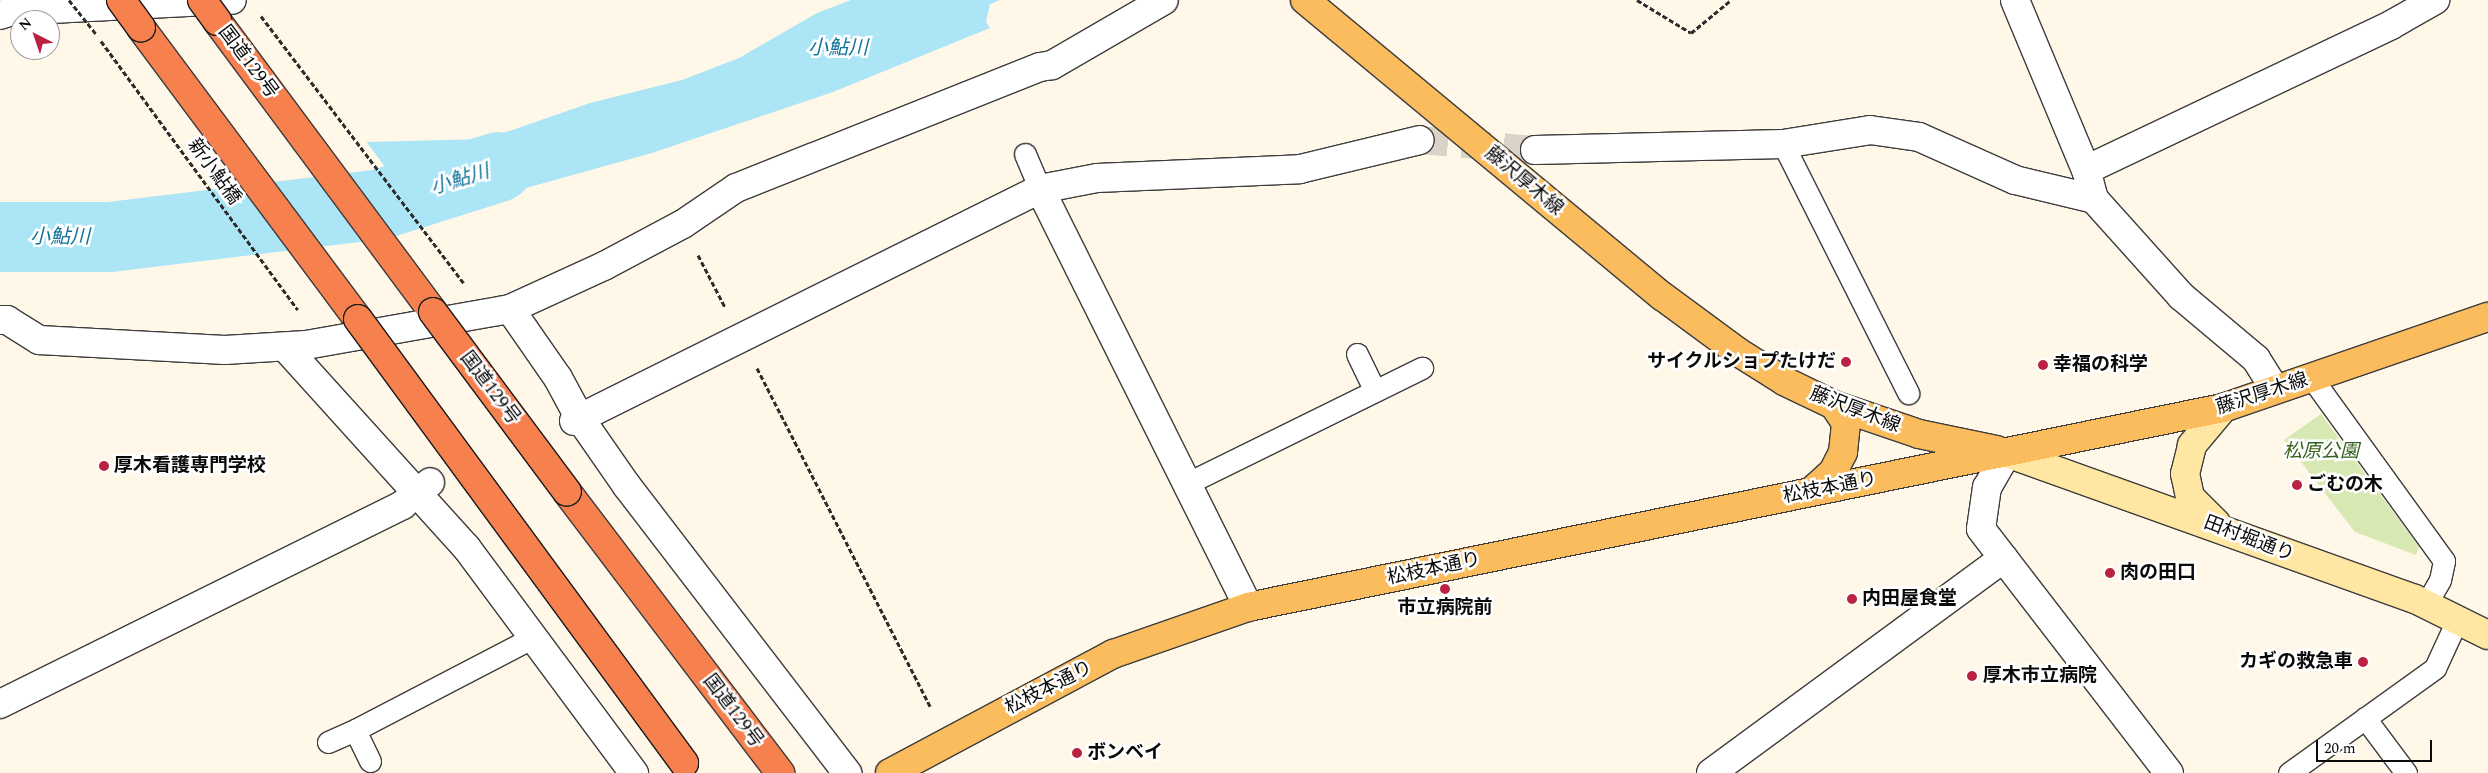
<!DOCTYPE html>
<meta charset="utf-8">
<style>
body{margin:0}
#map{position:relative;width:2488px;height:773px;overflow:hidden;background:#fff7e8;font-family:Spectral,"Noto Sans JP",serif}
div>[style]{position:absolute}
.green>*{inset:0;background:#d7e8b2}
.water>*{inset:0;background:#ace6f6}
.pier>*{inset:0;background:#fff7e8}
.river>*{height:70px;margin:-35px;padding:0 35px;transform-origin:35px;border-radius:35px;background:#ace6f6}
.street-tunnel>*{height:28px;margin-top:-14px;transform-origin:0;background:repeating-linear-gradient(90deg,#dad3c7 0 28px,transparent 0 42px)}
.path>*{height:3px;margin-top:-1.5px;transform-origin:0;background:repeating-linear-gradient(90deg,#2c2c2c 0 5px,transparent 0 7.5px)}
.roads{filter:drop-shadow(1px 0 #3d3d3d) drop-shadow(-1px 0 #3d3d3d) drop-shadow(0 1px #3d3d3d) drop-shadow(0 -1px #3d3d3d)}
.lane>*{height:21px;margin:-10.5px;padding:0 10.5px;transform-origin:10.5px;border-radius:10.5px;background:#fff}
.street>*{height:28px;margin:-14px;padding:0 14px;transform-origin:14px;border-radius:14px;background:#fff}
.secondary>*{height:28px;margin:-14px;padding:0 14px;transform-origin:14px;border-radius:14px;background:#ffe7a3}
.primary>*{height:28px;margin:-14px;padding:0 14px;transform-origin:14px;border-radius:14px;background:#fabc5c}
.highway>*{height:28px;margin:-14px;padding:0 14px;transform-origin:14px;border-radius:14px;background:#f6814f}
.path-bridge>*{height:3px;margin-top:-1.5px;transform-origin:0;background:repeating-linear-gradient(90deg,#2c2c2c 0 5px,transparent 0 7.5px)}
.bridges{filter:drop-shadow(1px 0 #1b1b1b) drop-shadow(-1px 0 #1b1b1b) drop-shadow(0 1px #1b1b1b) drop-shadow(0 -1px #1b1b1b)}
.highway-bridge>*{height:28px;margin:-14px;padding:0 14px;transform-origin:14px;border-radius:14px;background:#f6814f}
.dots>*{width:14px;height:14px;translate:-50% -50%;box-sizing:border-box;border:2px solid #fff;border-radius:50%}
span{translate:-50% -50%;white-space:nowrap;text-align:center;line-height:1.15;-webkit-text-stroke:5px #fff;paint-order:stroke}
.street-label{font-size:19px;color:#0a0a0a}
.poi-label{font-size:19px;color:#0a0a0a;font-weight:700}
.right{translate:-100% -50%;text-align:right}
.left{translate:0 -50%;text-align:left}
.park-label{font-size:19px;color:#34611b;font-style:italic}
.water-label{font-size:20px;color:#14759c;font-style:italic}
.north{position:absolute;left:10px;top:10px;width:50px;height:50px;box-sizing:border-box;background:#fff;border:1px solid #9d9d9d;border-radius:50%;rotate:319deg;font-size:14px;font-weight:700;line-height:20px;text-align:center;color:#0a0a0a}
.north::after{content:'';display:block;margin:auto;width:18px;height:22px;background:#ba2241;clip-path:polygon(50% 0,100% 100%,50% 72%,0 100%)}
.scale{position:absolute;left:2316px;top:740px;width:116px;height:22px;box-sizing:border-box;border:2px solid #0a0a0a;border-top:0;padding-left:6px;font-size:15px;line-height:18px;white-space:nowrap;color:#0a0a0a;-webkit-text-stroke:4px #fff;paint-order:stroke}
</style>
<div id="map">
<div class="green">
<i style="clip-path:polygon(2321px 414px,2419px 547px,2416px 555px,2355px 532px,2284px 440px)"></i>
</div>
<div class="water">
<i style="clip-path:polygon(851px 0,1000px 0,990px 4px,986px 22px,990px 28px,833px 92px,652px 153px,486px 199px,419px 213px,366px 142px,486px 139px,590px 103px,682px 80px,739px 58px,817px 13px)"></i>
</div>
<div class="pier">
<i style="clip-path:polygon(365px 140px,419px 213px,421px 215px,364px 144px)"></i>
</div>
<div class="river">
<i style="left:0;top:237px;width:110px"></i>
<i style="left:110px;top:237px;width:273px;rotate:-6.9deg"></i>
<i style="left:381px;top:204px;width:123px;rotate:-17.5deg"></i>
</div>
<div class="street-tunnel">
<i style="left:1420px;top:140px;width:115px;rotate:5deg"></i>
</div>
<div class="path">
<i style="left:1637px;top:0;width:63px;rotate:31.4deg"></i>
<i style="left:1691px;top:33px;width:52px;rotate:-39.5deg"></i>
<i style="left:261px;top:16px;width:335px;rotate:52.8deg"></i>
<i style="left:101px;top:41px;width:333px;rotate:53.8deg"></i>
<i style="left:698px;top:255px;width:59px;rotate:62.6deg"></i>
<i style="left:757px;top:368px;width:380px;rotate:62.9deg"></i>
</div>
<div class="roads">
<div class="lane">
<i style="left:1783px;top:144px;width:279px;rotate:63.3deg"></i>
<i style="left:1025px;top:154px;width:38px;rotate:67deg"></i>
<i style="left:1357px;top:354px;width:41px;rotate:64.1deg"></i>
<i style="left:2311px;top:377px;width:227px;rotate:54.1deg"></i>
<i style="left:2444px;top:561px;width:19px;rotate:102deg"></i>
<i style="left:2440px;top:580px;width:28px;rotate:120deg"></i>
<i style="left:1188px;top:483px;width:261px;rotate:-26.2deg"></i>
<i style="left:2365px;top:718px;width:69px;rotate:53.3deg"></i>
<i style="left:328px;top:742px;width:30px;rotate:-24deg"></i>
<i style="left:370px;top:761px;width:34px;rotate:-116deg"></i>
<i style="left:355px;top:730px;width:202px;rotate:-27.5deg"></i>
<i style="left:2289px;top:773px;width:180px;rotate:-35.7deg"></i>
<i style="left:2435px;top:668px;width:55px;rotate:-65.3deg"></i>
</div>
<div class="street">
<i style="left:0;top:15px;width:13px;rotate:-18deg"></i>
<i style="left:12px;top:11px;width:220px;rotate:-2.9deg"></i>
<i style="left:1535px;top:150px;width:248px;rotate:-1.4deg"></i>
<i style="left:1783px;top:144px;width:88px;rotate:-9.1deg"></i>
<i style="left:1870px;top:130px;width:49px;rotate:8.1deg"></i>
<i style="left:1919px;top:137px;width:105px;rotate:24.1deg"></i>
<i style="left:2015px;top:180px;width:81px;rotate:13.5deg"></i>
<i style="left:2094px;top:199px;width:30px;rotate:-105deg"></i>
<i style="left:2086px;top:170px;width:184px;rotate:-112.7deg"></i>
<i style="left:2086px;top:170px;width:338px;rotate:-25.4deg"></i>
<i style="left:2391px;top:25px;width:51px;rotate:-29.6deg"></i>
<i style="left:1040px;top:189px;width:467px;rotate:63.5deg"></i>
<i style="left:2094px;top:199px;width:130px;rotate:48.1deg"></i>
<i style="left:2181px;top:296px;width:98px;rotate:40deg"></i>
<i style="left:2256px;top:359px;width:36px;rotate:58deg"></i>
<i style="left:510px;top:309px;width:84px;rotate:55.2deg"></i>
<i style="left:558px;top:378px;width:44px;rotate:61.7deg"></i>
<i style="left:579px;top:417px;width:84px;rotate:55.2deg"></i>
<i style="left:627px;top:486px;width:362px;rotate:52.5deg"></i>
<i style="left:0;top:320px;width:7px"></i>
<i style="left:7px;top:320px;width:38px;rotate:32deg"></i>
<i style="left:39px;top:340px;width:186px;rotate:3.1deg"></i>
<i style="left:225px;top:350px;width:81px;rotate:-3.5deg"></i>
<i style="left:306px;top:345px;width:207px;rotate:-10deg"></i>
<i style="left:510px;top:309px;width:103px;rotate:-24.6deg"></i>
<i style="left:604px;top:266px;width:89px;rotate:-28deg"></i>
<i style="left:683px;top:224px;width:64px;rotate:-34.2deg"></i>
<i style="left:736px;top:188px;width:327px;rotate:-21.7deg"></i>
<i style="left:1040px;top:67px;width:12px;rotate:-9deg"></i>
<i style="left:1052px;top:65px;width:129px;rotate:-30.1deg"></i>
<i style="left:285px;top:347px;width:270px;rotate:47.9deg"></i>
<i style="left:466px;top:547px;width:282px;rotate:53.4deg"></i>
<i style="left:574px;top:421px;width:521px;rotate:-26.47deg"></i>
<i style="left:1040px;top:189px;width:58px;rotate:-10.9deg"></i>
<i style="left:1097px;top:178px;width:203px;rotate:-2.5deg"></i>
<i style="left:1300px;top:169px;width:123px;rotate:-13.6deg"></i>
<i style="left:2007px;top:453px;width:39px;rotate:120deg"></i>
<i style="left:1987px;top:487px;width:42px;rotate:98.1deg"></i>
<i style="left:1981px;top:529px;width:308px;rotate:52.4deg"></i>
<i style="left:0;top:704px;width:449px;rotate:-26.3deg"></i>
<i style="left:402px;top:505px;width:36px;rotate:-39deg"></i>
<i style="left:1711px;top:773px;width:363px;rotate:-36.3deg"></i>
</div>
<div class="secondary">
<i style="left:2007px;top:453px;width:433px;rotate:19.7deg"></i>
<i style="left:2415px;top:599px;width:81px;rotate:26.3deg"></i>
<i style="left:2216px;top:523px;width:37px;rotate:-135deg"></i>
<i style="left:2190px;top:497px;width:24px;rotate:-102deg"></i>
<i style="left:2185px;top:474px;width:30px;rotate:-76deg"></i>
<i style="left:2192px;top:445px;width:48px;rotate:-50deg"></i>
</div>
<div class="primary">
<i style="left:1305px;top:0;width:464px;rotate:39.7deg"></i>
<i style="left:1662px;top:296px;width:94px;rotate:36.4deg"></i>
<i style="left:1738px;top:352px;width:54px;rotate:32.2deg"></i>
<i style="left:1784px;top:381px;width:55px;rotate:25.6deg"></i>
<i style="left:1834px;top:405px;width:90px;rotate:18.8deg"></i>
<i style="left:1919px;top:434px;width:79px;rotate:11.7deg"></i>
<i style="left:1812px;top:491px;width:28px;rotate:-42deg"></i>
<i style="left:1833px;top:472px;width:22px;rotate:-63deg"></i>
<i style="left:1843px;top:452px;width:29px;rotate:-84deg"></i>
<i style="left:1846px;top:423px;width:22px;rotate:-124deg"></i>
<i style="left:890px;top:773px;width:253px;rotate:-28.1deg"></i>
<i style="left:1113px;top:654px;width:143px;rotate:-19.2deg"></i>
<i style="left:1248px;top:607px;width:995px;rotate:-11.54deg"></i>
<i style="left:2223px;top:408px;width:280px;rotate:-19deg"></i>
</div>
<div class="highway">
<i style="left:217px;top:21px;width:362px;rotate:53.4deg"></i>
<i style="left:141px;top:28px;width:363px;rotate:53.3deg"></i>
<i style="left:567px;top:492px;width:353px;rotate:52.8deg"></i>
</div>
</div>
<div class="path-bridge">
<i style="left:69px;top:0;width:43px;rotate:51.5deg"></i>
</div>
<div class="bridges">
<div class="highway-bridge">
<i style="left:121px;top:0;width:34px;rotate:54deg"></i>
<i style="left:202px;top:0;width:26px;rotate:54deg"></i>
<i style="left:433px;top:312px;width:224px;rotate:53.3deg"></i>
<i style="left:358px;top:319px;width:551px;rotate:53.71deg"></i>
</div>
</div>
<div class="dots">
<i style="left:1846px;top:362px;background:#ba2241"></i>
<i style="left:2043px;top:365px;background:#ba2241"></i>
<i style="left:104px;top:466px;background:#ba2241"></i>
<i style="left:2297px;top:485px;background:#ba2241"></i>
<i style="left:2110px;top:573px;background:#ba2241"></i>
<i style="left:1445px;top:589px;background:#ba2241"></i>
<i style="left:1852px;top:599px;background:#ba2241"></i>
<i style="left:2363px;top:662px;background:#ba2241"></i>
<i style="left:1972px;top:676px;background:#ba2241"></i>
<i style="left:1077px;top:753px;background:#ba2241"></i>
</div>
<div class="street-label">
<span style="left:248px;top:62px;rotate:53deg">国道129号</span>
<span style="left:214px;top:172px;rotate:54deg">新小鮎橋</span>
<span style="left:1524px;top:181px;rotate:40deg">藤沢厚木線</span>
<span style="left:490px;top:388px;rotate:53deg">国道129号</span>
<span style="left:2262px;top:394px;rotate:-18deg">藤沢厚木線</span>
<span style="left:1855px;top:410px;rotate:21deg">藤沢厚木線</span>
<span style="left:1830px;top:488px;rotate:-11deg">松枝本通り</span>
<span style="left:2249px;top:539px;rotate:21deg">田村堀通り</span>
<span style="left:1434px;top:569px;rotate:-12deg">松枝本通り</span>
<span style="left:1049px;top:688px;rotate:-27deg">松枝本通り</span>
<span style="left:733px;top:711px;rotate:53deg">国道129号</span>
</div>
<div class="poi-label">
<span class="right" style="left:1836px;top:362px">サイクルショプたけだ</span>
<span class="left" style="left:2053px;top:365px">幸福の科学</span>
<span class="left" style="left:114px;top:466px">厚木看護専門学校</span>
<span class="left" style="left:2307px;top:485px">ごむの木</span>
<span class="left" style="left:2120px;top:573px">肉の田口</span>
<span class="left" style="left:1862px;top:599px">内田屋食堂</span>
<span style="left:1445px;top:608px">市立病院前</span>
<span class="right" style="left:2353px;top:662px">カギの救急車</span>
<span class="left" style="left:1983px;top:676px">厚木市立病院</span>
<span class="left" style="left:1087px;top:753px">ボンベイ</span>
</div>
<div class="park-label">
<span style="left:2321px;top:452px">松原公園</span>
</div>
<div class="water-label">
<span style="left:838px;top:48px">小鮎川</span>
<span style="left:460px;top:180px;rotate:-17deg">小鮎川</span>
<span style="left:60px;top:237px">小鮎川</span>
</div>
<div class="north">N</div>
<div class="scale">20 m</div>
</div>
